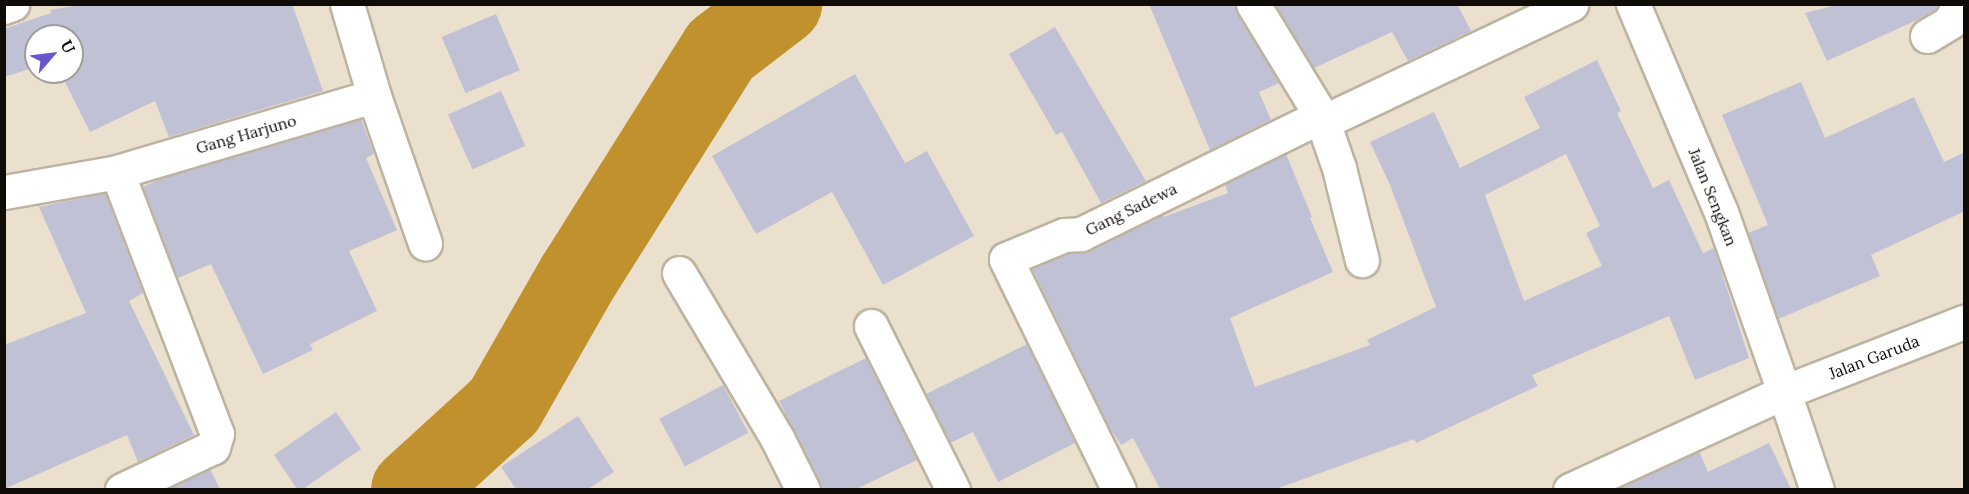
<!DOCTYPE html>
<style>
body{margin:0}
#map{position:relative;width:1969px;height:494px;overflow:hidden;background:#ebe0cd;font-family:Lora,serif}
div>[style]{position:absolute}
.river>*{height:82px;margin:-41px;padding:0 41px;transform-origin:41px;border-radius:41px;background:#c0912c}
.building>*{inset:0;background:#c1c1d6;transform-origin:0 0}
.roads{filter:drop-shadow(2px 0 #bdb3a0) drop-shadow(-2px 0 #bdb3a0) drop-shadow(0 2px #bdb3a0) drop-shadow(0 -2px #bdb3a0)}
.street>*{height:33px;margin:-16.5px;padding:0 16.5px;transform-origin:16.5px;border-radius:16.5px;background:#fff}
.secondary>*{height:33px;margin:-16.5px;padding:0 16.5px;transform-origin:16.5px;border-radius:16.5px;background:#fff}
span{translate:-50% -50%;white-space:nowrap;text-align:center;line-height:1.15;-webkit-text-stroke:5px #fff;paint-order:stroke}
.street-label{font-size:16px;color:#0f0b06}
.frame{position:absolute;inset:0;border:6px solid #0f0b06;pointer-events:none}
.north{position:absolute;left:24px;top:24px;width:60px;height:60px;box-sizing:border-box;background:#fff;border:2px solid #9f9d9b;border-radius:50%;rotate:62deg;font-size:16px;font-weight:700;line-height:24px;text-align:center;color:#0f0b06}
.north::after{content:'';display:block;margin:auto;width:21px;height:27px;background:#6956cf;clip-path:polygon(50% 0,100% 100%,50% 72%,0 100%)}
</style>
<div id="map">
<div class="river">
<i style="left:412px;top:490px;width:125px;rotate:-42.4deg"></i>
<i style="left:504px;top:406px;width:149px;rotate:-60.2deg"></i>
<i style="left:578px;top:277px;width:268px;rotate:-57.8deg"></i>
<i style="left:721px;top:50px;width:76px;rotate:-37.5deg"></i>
</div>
<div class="building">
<i style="clip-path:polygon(85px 4px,292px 4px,323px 91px,169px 137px,155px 101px,90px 132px,60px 72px,72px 72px,72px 36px,36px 36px,36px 67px,4px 77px,4px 29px,51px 13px,50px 10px)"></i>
<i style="clip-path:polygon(1149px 4px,1234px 4px,1237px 14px,1279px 83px,1259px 92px,1271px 120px,1210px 150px)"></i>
<i style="clip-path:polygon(1275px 4px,1457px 4px,1471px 31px,1408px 61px,1392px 32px,1314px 68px)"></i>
<i style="clip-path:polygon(1840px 4px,1938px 4px,1936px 9px,1917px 20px,1827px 61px,1805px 13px)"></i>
<i style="left:496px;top:14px;width:61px;height:59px;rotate:67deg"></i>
<i style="clip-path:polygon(1055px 27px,1146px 181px,1101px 203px,1062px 132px,1056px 135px,1009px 54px)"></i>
<i style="clip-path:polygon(evenodd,1597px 60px,1621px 111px,1617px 113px,1653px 188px,1669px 180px,1703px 253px,1714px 248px,1749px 358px,1695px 380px,1669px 316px,1532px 375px,1538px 386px,1416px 443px,1414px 439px,1276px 489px,1160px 489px,1133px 438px,1121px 445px,1109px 426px,1032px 268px,1068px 254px,1089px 251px,1163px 214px,1164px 217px,1228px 193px,1225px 184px,1286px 154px,1312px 217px,1310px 218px,1333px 272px,1230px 318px,1255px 387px,1370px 345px,1367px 340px,1436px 307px,1390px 185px,1370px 142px,1434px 112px,1460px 168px,1540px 128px,1524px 97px,1597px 60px,1566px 154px,1600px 226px,1586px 233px,1602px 266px,1524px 301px,1485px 195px,1566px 154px)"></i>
<i style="clip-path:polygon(855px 74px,905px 163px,927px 151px,974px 236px,883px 285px,832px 192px,756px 234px,712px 156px)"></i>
<i style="clip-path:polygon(1801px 82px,1825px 138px,1914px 97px,1944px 162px,1965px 152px,1965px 211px,1871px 255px,1880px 276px,1778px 319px,1748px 233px,1768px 225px,1722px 115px)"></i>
<i style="left:501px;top:91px;width:60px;height:58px;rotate:66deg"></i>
<i style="clip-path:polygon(361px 119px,374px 154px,366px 158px,397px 230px,349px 251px,377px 311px,310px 344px,313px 350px,263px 374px,211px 264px,178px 278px,143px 187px,163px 178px)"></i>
<i style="clip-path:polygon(105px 193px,143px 293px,129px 301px,194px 435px,138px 462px,127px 435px,4px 489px,4px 345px,86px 313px,39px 207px)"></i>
<i style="clip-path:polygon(1027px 344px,1075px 443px,998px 482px,973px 432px,950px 443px,926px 394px)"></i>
<i style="clip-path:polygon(866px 358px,917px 460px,856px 489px,823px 489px,779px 401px)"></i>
<i style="left:723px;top:385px;width:54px;height:72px;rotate:62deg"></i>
<i style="clip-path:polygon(336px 412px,361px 449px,303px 489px,297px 489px,274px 455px)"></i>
<i style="clip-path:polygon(578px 416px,614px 472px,588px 489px,516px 489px,501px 467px)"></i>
<i style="clip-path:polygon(1769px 443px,1791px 489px,1616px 489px,1699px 451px,1708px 472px)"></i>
<i style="clip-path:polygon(210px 469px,220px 489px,167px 489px)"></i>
</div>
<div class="roads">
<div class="street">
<i style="left:347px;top:4px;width:96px;rotate:73.6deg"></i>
<i style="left:374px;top:96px;width:156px;rotate:70.9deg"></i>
<i style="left:1253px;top:4px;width:131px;rotate:58.7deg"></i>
<i style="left:1321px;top:116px;width:55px;rotate:70.9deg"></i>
<i style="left:1339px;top:168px;width:95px;rotate:76deg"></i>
<i style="left:4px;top:7px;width:9px;rotate:-21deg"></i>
<i style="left:1927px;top:36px;width:27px;rotate:-31deg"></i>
<i style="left:1950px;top:22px;width:20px;rotate:-63deg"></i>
<i style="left:1323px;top:122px;width:275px;rotate:-25.4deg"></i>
<i style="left:117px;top:172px;width:280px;rotate:69.1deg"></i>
<i style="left:217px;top:434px;width:14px;rotate:107deg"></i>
<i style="left:213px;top:447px;width:101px;rotate:154.7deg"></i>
<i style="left:4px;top:192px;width:115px;rotate:-10deg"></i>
<i style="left:117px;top:172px;width:268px;rotate:-16.5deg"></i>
<i style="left:679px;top:273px;width:192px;rotate:59.3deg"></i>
<i style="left:777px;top:438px;width:58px;rotate:63.4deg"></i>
<i style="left:871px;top:326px;width:183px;rotate:63.4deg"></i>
<i style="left:1119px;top:490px;width:257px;rotate:-116.1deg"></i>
<i style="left:1006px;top:259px;width:63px;rotate:-22.5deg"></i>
<i style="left:1064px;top:235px;width:17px;rotate:-3deg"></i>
<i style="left:1081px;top:234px;width:267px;rotate:-26.2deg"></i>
<i style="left:1570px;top:490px;width:235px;rotate:-24.6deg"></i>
<i style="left:1784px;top:392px;width:103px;rotate:71.4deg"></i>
</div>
<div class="secondary">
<i style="left:1633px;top:4px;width:226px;rotate:67.1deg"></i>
<i style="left:1721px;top:212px;width:191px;rotate:70.7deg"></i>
<i style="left:1784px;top:392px;width:193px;rotate:-21.3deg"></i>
</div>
</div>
<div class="street-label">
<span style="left:246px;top:134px;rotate:-16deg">Gang Harjuno</span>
<span style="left:1713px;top:197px;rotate:68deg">Jalan Sengkan</span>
<span style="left:1131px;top:209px;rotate:-26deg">Gang Sadewa</span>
<span style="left:1874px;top:357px;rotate:-21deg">Jalan Garuda</span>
</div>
<div class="frame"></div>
<div class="north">U</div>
</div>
